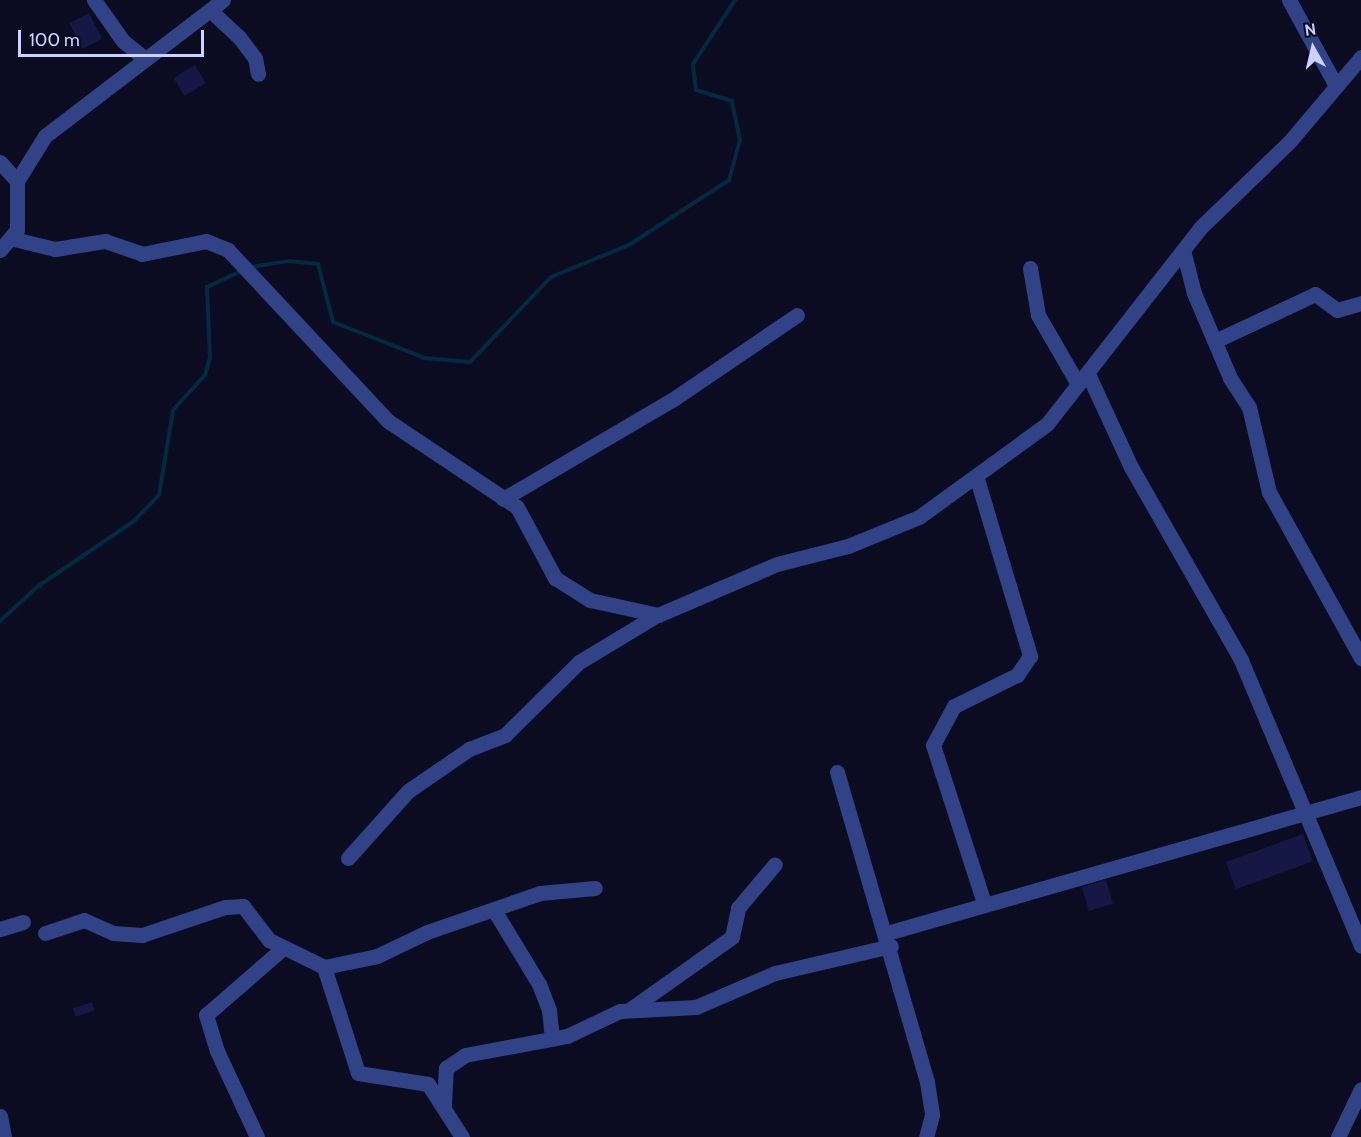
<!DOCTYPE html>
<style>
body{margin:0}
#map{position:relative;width:1361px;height:1137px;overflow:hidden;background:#0b0c22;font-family:Cabin,sans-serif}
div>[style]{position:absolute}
.stream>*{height:4px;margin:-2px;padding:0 2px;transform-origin:2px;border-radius:2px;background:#042942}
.building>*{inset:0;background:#151745;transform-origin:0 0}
.minor>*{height:15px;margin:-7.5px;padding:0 7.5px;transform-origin:7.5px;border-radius:7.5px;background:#314286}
span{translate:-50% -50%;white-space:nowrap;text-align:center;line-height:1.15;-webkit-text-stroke:6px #0b0c22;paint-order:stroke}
.north{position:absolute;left:1283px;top:18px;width:60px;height:60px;-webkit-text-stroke:4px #0b0c22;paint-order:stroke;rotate:352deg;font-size:16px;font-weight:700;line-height:24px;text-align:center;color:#ccd2ff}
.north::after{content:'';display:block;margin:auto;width:21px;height:27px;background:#ccd2ff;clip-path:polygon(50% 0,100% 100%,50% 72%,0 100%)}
.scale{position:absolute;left:18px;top:30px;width:186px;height:27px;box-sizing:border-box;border:3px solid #ccd2ff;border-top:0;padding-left:8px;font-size:18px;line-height:21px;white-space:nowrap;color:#ccd2ff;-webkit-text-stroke:4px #0b0c22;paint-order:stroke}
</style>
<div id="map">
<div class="stream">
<i style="left:251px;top:267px;width:39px;rotate:-9deg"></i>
<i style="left:290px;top:261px;width:28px;rotate:6deg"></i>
<i style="left:318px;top:264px;width:60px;rotate:75.5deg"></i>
<i style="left:333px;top:322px;width:99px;rotate:21.4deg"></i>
<i style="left:425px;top:358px;width:45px;rotate:5.1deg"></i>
<i style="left:470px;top:362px;width:117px;rotate:-46.4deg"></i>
<i style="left:551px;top:277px;width:84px;rotate:-22.3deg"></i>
<i style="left:629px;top:245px;width:119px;rotate:-33deg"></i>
<i style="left:729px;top:180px;width:41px;rotate:-74.6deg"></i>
<i style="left:740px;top:140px;width:40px;rotate:-102deg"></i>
<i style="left:732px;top:101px;width:38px;rotate:-163deg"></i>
<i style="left:696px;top:90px;width:26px;rotate:-97deg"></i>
<i style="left:693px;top:64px;width:77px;rotate:-56.7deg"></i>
<i style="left:0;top:621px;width:50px;rotate:-42.6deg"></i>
<i style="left:37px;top:587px;width:117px;rotate:-34.2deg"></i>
<i style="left:134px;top:521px;width:36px;rotate:-46deg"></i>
<i style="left:159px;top:495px;width:86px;rotate:-80.6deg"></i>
<i style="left:173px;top:410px;width:47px;rotate:-47.6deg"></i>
<i style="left:205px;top:375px;width:19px;rotate:-74deg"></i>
<i style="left:210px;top:357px;width:70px;rotate:-92.5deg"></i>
<i style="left:207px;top:287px;width:38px;rotate:-25deg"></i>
</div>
<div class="building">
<i style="left:89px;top:13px;width:29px;height:22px;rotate:63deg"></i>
<i style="left:195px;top:65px;width:21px;height:25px;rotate:59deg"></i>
<i style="left:1303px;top:834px;width:29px;height:82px;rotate:70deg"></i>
<i style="left:1106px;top:880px;width:25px;height:25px;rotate:74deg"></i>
<i style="left:92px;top:1002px;width:9px;height:20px;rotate:72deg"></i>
</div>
<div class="minor">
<i style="left:94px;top:0;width:50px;rotate:54.7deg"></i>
<i style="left:123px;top:41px;width:28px;rotate:39deg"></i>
<i style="left:1289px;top:0;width:98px;rotate:61.3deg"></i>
<i style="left:212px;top:12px;width:37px;rotate:43deg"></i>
<i style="left:239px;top:37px;width:26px;rotate:53deg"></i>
<i style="left:255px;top:58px;width:16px;rotate:79deg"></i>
<i style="left:0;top:162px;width:25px;rotate:48deg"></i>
<i style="left:14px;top:239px;width:42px;rotate:13.7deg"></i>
<i style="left:55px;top:249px;width:51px;rotate:-9.1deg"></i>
<i style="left:105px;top:241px;width:39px;rotate:19deg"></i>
<i style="left:142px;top:254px;width:65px;rotate:-11.5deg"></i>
<i style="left:206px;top:241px;width:24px;rotate:22deg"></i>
<i style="left:228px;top:250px;width:234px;rotate:46.9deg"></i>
<i style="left:388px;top:421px;width:155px;rotate:33.7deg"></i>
<i style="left:517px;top:507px;width:81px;rotate:61.8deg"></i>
<i style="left:555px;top:578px;width:41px;rotate:32.2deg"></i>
<i style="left:590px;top:600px;width:70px;rotate:12.4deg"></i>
<i style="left:658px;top:615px;width:129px;rotate:-23.2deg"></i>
<i style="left:777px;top:564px;width:73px;rotate:-14.2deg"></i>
<i style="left:848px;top:546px;width:77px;rotate:-22.2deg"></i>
<i style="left:919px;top:517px;width:158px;rotate:-36deg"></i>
<i style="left:1047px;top:424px;width:249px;rotate:-52deg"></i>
<i style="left:1200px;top:228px;width:125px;rotate:-44deg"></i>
<i style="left:1290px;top:141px;width:110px;rotate:-49.8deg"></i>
<i style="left:0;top:250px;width:26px;rotate:-50deg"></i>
<i style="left:17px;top:230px;width:49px;rotate:-90deg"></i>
<i style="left:17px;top:181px;width:53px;rotate:-58.1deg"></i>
<i style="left:45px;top:136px;width:224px;rotate:-37.4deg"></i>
<i style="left:1183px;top:250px;width:44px;rotate:75.7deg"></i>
<i style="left:1194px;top:293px;width:92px;rotate:67deg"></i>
<i style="left:1230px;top:378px;width:35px;rotate:57deg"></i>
<i style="left:1249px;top:407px;width:87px;rotate:76.8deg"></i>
<i style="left:1269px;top:492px;width:190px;rotate:61deg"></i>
<i style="left:1030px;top:268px;width:48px;rotate:80.3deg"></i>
<i style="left:1038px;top:315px;width:80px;rotate:59.9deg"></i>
<i style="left:1217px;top:340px;width:108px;rotate:-25.1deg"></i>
<i style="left:1315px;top:294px;width:27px;rotate:36deg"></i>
<i style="left:1337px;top:310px;width:25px;rotate:-16deg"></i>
<i style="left:1088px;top:374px;width:102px;rotate:65.2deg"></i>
<i style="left:1131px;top:467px;width:222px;rotate:60.3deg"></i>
<i style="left:1241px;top:660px;width:310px;rotate:67.2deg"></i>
<i style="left:977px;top:479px;width:185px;rotate:73.3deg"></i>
<i style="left:1030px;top:656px;width:23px;rotate:124deg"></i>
<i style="left:1017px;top:675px;width:70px;rotate:153.8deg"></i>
<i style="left:954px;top:706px;width:44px;rotate:118.3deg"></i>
<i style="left:933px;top:745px;width:166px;rotate:72.1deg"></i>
<i style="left:503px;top:499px;width:196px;rotate:-30.4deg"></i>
<i style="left:672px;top:400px;width:151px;rotate:-34.2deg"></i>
<i style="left:837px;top:772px;width:323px;rotate:73.8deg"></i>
<i style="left:927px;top:1082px;width:33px;rotate:81deg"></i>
<i style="left:932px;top:1115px;width:23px;rotate:105deg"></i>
<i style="left:348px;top:858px;width:90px;rotate:-48.2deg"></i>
<i style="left:408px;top:791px;width:74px;rotate:-34.5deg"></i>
<i style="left:469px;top:749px;width:39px;rotate:-21deg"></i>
<i style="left:505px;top:735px;width:104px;rotate:-44.6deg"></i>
<i style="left:579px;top:662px;width:91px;rotate:-31.1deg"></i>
<i style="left:494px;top:910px;width:87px;rotate:58.7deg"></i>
<i style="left:539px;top:984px;width:28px;rotate:69deg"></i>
<i style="left:549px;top:1010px;width:29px;rotate:84deg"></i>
<i style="left:0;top:929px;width:24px;rotate:-17deg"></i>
<i style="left:45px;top:933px;width:41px;rotate:-18.4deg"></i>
<i style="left:84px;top:920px;width:32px;rotate:24deg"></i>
<i style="left:113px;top:933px;width:29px;rotate:4deg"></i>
<i style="left:142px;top:935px;width:88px;rotate:-18.6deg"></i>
<i style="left:225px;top:907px;width:18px;rotate:-3deg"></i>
<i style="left:243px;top:906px;width:43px;rotate:52.6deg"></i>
<i style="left:269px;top:940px;width:61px;rotate:26.1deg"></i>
<i style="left:324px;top:967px;width:111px;rotate:72.2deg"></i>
<i style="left:358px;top:1073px;width:71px;rotate:8.9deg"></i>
<i style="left:428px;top:1084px;width:63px;rotate:57.3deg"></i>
<i style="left:887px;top:933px;width:493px;rotate:-16deg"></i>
<i style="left:324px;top:967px;width:54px;rotate:-11.7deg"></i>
<i style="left:377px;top:956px;width:55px;rotate:-25.6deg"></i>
<i style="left:427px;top:932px;width:120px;rotate:-19deg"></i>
<i style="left:540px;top:893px;width:55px;rotate:-5.2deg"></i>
<i style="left:629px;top:1010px;width:126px;rotate:-35.3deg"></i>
<i style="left:732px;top:937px;width:30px;rotate:-78deg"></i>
<i style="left:738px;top:908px;width:57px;rotate:-49.9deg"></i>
<i style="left:444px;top:1104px;width:36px;rotate:-87deg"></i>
<i style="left:446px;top:1068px;width:23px;rotate:-34deg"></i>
<i style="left:465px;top:1055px;width:104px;rotate:-10.6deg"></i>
<i style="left:567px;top:1036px;width:59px;rotate:-25.3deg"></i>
<i style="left:620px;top:1011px;width:76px;rotate:-3deg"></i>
<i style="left:696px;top:1007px;width:86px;rotate:-23.3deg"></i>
<i style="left:775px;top:973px;width:119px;rotate:-13.1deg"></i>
<i style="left:0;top:1116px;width:21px;rotate:79deg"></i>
<i style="left:257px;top:1137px;width:95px;rotate:-114.9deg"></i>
<i style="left:217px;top:1051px;width:38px;rotate:-107deg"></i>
<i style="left:206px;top:1015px;width:101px;rotate:-41deg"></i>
<i style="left:1338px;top:1137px;width:53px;rotate:-64.4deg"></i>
</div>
<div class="north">N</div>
<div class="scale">100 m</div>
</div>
